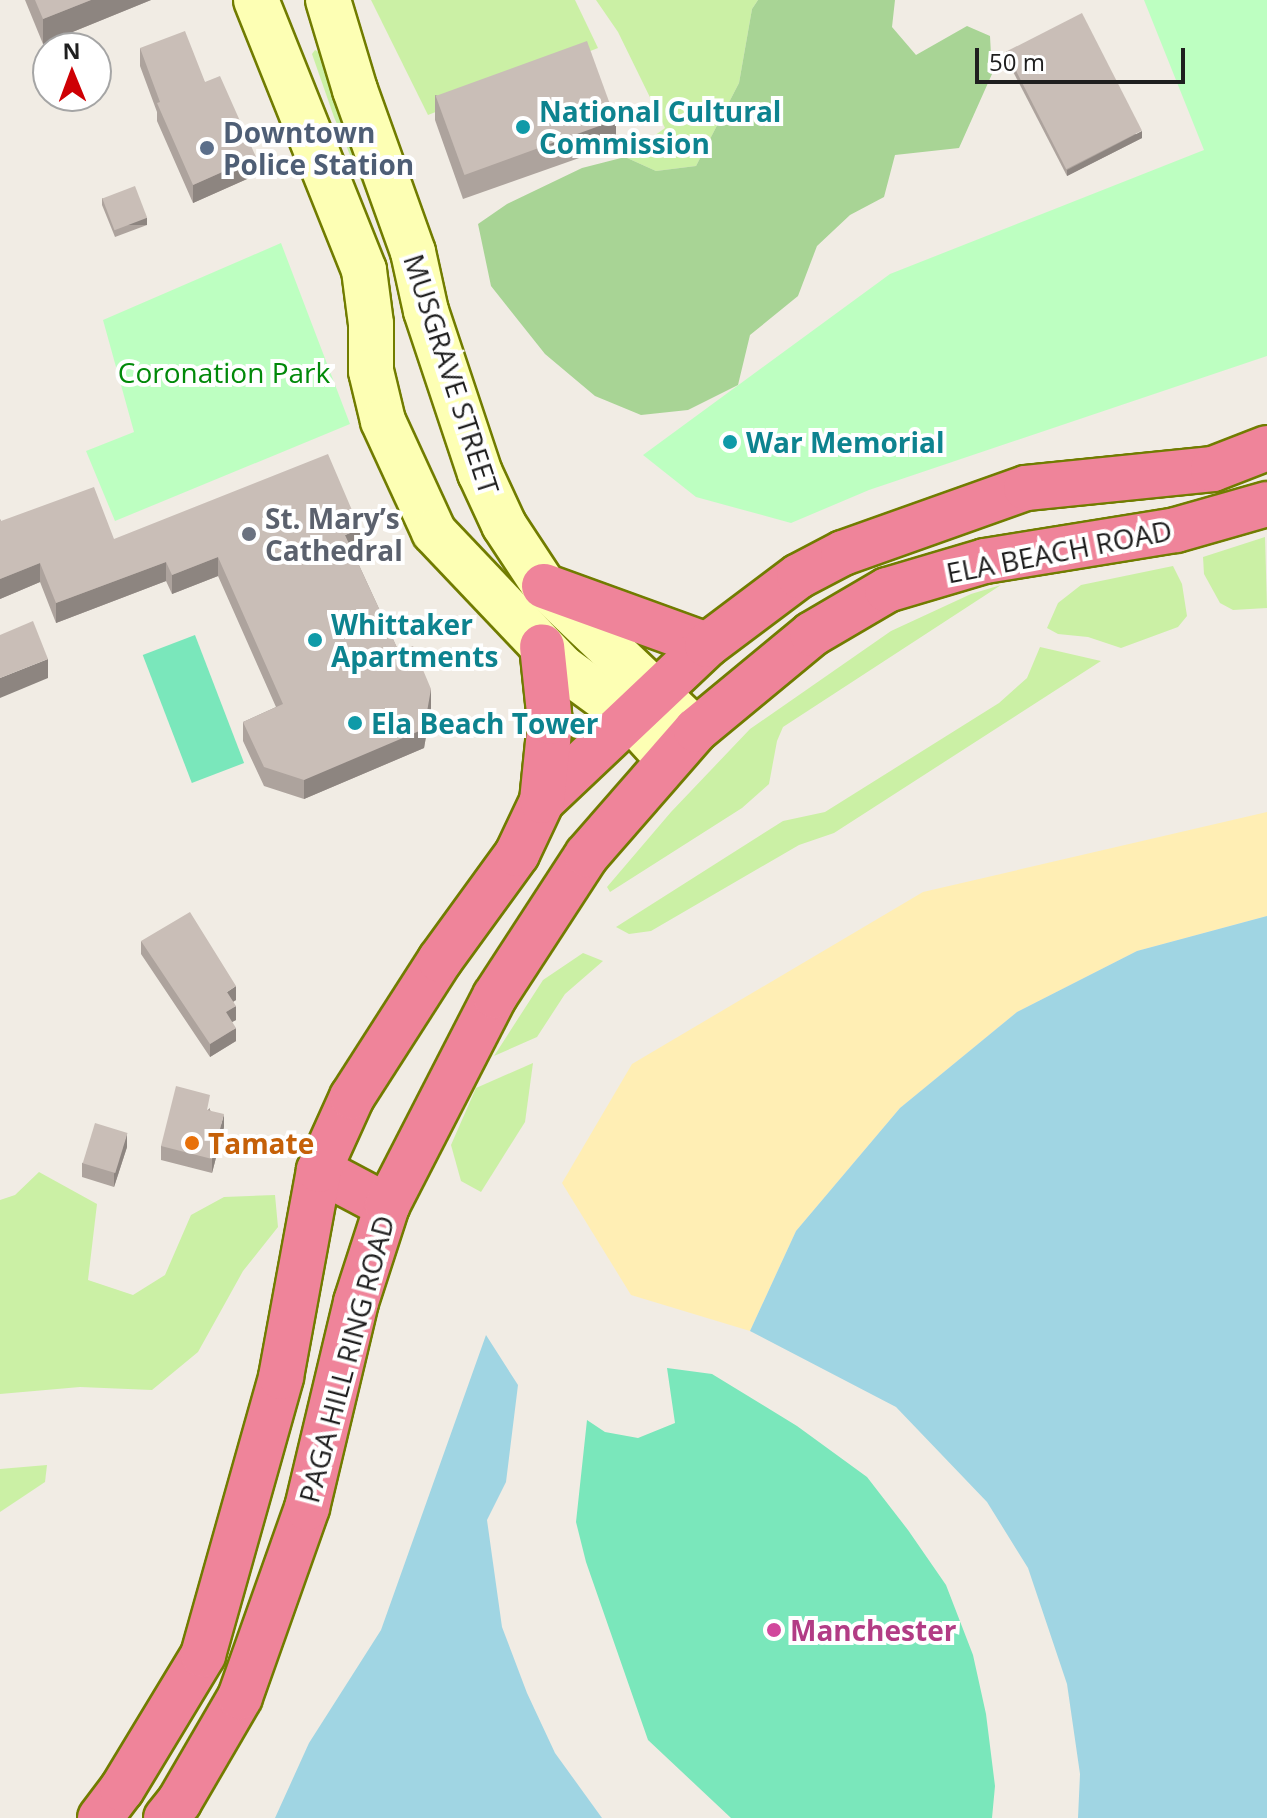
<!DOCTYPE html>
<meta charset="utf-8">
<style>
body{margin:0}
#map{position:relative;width:1267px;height:1818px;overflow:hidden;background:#f1ece4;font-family:"Open Sans",sans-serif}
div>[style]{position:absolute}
.grass>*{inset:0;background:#cbf0a5}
.forest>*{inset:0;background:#a8d495}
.sand>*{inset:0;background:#ffeeb4}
.park>*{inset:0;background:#bdffc1}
.pitch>*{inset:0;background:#7ae7bb;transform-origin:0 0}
.water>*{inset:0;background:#a0d5e3}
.roads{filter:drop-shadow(2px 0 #717c00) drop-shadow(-2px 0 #717c00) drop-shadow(0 2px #717c00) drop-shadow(0 -2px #717c00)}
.secondary>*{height:44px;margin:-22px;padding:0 22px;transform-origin:22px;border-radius:22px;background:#fdffb4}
.highway>*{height:44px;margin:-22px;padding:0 22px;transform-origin:22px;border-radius:22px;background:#ef849a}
.wall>*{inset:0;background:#ada39d}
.shaded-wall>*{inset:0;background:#8d8580;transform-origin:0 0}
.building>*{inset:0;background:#c9beb7;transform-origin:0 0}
.dots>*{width:22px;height:22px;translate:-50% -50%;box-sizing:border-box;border:4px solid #fff;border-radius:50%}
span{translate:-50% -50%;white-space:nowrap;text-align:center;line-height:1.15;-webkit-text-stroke:8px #fff;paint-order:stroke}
.culture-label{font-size:28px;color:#0d838f;font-weight:700}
.left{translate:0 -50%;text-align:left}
.service-label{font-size:28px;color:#4e5e75;font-weight:700}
.park-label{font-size:28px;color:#018909}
.street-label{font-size:28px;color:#1f1f1f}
.worship-label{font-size:28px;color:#5b616d;font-weight:700}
.food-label{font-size:28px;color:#c56008;font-weight:700}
.hotel-label{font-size:28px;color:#b23c85;font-weight:700}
.north{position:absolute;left:32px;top:32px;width:80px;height:80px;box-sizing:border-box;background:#fff;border:2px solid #a5a5a5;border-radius:50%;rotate:359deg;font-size:22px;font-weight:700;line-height:32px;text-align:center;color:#1f1f1f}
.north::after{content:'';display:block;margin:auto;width:28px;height:36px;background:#ce0004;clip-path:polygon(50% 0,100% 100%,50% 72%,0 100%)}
.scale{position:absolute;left:975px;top:48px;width:210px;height:36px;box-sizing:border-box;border:4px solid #1f1f1f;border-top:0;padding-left:10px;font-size:24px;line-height:28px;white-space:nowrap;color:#1f1f1f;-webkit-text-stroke:6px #fff;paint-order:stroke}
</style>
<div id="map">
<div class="grass">
<i style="clip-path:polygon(371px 0,575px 0,598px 48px,428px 115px)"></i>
<i style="clip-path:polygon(596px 0,758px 0,752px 9px,739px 83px,696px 166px,656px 171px,625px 157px,665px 128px,618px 32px)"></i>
<i style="clip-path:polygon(315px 50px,319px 52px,385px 238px,334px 117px,312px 54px)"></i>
<i style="clip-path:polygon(1265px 537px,1267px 608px,1233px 610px,1220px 603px,1204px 574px,1203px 557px)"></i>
<i style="clip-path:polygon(1173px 566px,1182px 584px,1187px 616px,1178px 627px,1121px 648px,1088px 637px,1058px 634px,1047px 628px,1058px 603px,1081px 585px)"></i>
<i style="clip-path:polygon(1001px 585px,783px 727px,777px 741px,769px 784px,742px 808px,610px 892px,607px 887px,671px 812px,750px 729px,891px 631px,971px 594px)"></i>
<i style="clip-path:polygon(1040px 647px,1101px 661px,834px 833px,799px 845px,651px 931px,629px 934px,616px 927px,783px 821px,825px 812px,999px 703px,1027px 678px)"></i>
<i style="clip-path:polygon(583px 953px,603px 961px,565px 994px,537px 1037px,494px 1056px,543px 980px)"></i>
<i style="clip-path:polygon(533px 1063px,525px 1122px,481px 1192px,461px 1181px,451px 1145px,476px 1088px)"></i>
<i style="clip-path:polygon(39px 1172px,97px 1204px,88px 1280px,133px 1295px,165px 1275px,191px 1215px,224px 1197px,275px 1195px,278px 1227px,243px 1271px,198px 1352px,152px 1390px,80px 1387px,0 1394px,0 1200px,15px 1195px)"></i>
<i style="clip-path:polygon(47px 1465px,45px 1482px,0 1512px,0 1469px)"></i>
</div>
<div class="forest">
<i style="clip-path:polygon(758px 0,895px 0,892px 27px,916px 55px,967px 26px,990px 36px,992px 74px,959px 148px,895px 155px,884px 197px,850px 215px,817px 246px,798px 296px,750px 335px,738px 385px,688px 410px,641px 415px,595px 396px,545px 354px,491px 286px,478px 224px,507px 204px,582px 168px,625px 157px,656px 171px,696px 166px,739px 83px,752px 9px)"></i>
</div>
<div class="sand">
<i style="clip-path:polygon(1267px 812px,1267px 916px,1137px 951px,1017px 1012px,900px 1108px,796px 1231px,750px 1331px,631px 1295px,562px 1183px,632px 1064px,923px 892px)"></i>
</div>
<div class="park">
<i style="clip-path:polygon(1144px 0,1267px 0,1267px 356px,869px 490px,791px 523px,696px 497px,643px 455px,890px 274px,1204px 150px)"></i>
<i style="clip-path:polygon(281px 243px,350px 424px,115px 521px,86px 451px,134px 432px,103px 320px)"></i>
</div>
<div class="pitch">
<i style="left:195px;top:635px;width:137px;height:56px;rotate:69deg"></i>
<i style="clip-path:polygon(667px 1368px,712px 1374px,797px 1426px,867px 1477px,908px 1530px,946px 1585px,973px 1655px,986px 1714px,995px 1786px,992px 1818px,731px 1818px,648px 1740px,586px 1562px,576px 1522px,587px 1420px,605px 1432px,638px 1438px,675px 1423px)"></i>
</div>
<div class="water">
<i style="clip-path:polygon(1267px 916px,1267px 1818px,1078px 1818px,1080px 1774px,1067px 1684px,1028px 1568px,987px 1502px,896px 1407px,750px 1331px,796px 1231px,900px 1108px,1017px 1012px,1137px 951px)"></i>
<i style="clip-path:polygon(486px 1335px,518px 1385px,506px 1482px,487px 1520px,502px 1627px,527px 1693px,555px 1753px,602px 1818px,275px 1818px,309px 1743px,381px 1630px)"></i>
</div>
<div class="roads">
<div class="secondary">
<i style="left:256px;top:0;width:291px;rotate:68.2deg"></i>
<i style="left:364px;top:270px;width:54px;rotate:82.6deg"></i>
<i style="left:371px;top:324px;width:47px;rotate:90deg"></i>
<i style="left:371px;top:371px;width:51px;rotate:76.5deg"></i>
<i style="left:383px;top:421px;width:122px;rotate:65.3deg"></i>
<i style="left:434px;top:532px;width:186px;rotate:46.5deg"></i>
<i style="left:562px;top:667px;width:83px;rotate:36.2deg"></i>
<i style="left:629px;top:716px;width:58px;rotate:47.8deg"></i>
<i style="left:328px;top:0;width:94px;rotate:73.3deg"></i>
<i style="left:355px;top:90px;width:172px;rotate:70.3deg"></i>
<i style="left:413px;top:252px;width:60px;rotate:77.6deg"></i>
<i style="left:426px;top:311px;width:171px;rotate:71.6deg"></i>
<i style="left:480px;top:473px;width:57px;rotate:65.2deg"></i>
<i style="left:504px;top:525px;width:73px;rotate:56.7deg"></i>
<i style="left:544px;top:586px;width:209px;rotate:43.5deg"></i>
</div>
<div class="highway">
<i style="left:544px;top:586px;width:173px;rotate:19.9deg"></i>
<i style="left:542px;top:801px;width:227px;rotate:-43.4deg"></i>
<i style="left:707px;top:645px;width:115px;rotate:-36.9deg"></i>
<i style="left:799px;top:576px;width:50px;rotate:-27.6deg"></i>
<i style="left:843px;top:553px;width:194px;rotate:-19.6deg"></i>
<i style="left:1026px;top:488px;width:188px;rotate:-5.8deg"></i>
<i style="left:1213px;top:469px;width:58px;rotate:-21.3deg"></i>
<i style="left:319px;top:1170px;width:77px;rotate:27.9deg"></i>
<i style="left:100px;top:1818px;width:36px;rotate:-53deg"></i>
<i style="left:122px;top:1789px;width:157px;rotate:-58.8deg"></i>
<i style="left:203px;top:1655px;width:289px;rotate:-74.3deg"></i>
<i style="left:281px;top:1377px;width:210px;rotate:-79.6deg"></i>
<i style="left:319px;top:1170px;width:80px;rotate:-65.7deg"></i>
<i style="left:352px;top:1097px;width:163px;rotate:-57.3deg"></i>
<i style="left:440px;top:960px;width:131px;rotate:-54deg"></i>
<i style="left:517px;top:854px;width:59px;rotate:-64.7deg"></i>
<i style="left:542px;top:801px;width:79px;rotate:-84.2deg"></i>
<i style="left:550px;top:722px;width:76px;rotate:-96deg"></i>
<i style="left:166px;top:1818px;width:21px;rotate:-51deg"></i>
<i style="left:179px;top:1802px;width:121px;rotate:-59.8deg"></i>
<i style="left:240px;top:1697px;width:201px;rotate:-70.5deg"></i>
<i style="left:307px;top:1508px;width:212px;rotate:-76.6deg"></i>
<i style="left:356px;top:1302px;width:101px;rotate:-72.1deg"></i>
<i style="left:387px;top:1206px;width:236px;rotate:-62.8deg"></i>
<i style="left:495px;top:996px;width:168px;rotate:-56.9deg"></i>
<i style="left:587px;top:855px;width:166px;rotate:-48.9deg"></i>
<i style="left:696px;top:730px;width:151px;rotate:-39.6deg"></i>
<i style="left:812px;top:634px;width:87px;rotate:-30.4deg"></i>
<i style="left:887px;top:590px;width:102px;rotate:-16.5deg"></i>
<i style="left:985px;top:561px;width:193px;rotate:-9.2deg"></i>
<i style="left:1176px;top:530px;width:95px;rotate:-15.9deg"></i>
</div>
</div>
<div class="wall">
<i style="clip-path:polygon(25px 0,151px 0,43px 44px)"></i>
<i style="clip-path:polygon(140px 48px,205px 82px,256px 175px,193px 203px,157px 121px,157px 112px,140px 66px)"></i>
<i style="clip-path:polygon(1006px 51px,1142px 138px,1067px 176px,1006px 58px)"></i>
<i style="clip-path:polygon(435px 95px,616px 145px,463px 199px,435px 120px)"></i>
<i style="clip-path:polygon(102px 198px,147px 225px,115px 237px,102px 205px)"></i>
<i style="clip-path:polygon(0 519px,1px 521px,114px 539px,360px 549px,353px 552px,399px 652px,431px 708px,424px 748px,304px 799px,264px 786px,243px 741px,243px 722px,276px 707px,218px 576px,172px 594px,166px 581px,56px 623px,40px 582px,0 599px)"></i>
<i style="clip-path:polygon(141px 941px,236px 1000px,233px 1002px,236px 1020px,232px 1022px,236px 1041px,210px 1057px,141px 954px)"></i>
<i style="clip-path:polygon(210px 1108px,210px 1110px,224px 1127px,212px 1173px,161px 1160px,161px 1146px)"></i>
<i style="clip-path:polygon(127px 1147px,114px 1187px,82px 1177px,82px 1163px)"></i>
</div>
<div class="shaded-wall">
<i style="clip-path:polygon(91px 0,151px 0,43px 44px,43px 19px)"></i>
<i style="left:616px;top:120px;width:25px;height:162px;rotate:90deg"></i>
<i style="clip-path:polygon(1142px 131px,1142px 138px,1067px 176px,1067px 170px)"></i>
<i style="clip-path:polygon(256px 157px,256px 175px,193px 203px,193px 185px)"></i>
<i style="left:147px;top:218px;width:7px;height:34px;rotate:90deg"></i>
<i style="clip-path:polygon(360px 529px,360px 549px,345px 555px,345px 535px)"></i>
<i style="clip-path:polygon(218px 557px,218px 576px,172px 594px,172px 575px)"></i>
<i style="clip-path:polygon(166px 562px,166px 581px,56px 623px,56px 603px)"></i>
<i style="clip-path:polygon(40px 563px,40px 582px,0 599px,0 579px)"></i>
<i style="clip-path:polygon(48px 659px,48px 678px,0 698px,0 678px)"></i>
<i style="clip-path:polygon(431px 689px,431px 708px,424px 748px,304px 799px,304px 780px)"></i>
<i style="clip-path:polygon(236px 986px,236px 1000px,227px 1005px,227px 992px)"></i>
<i style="clip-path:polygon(236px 1006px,236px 1020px,226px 1025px,226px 1012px)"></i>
<i style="clip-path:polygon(236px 1028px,236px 1041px,210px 1057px,210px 1044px)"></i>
<i style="clip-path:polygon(224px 1114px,224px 1127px,212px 1173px,212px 1159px)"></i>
<i style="clip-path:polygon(127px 1133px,127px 1147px,114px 1187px,114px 1174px)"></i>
</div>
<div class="building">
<i style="clip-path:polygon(35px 0,91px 0,43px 19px)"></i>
<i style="left:1082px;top:13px;width:132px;height:85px;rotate:63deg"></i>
<i style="clip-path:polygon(185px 31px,205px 82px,220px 76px,256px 157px,193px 185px,157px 103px,160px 102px,140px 48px)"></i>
<i style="left:587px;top:41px;width:84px;height:161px;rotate:70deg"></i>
<i style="left:135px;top:186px;width:34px;height:35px;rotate:69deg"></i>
<i style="clip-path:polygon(328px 454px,360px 529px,345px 535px,399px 652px,413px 646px,431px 689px,424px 729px,304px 780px,264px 767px,243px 722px,283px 704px,218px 557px,172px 575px,166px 562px,56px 603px,40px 563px,0 579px,0 519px,1px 521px,94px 487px,114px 539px)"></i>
<i style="clip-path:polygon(33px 621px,48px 659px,0 678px,0 635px)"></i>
<i style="clip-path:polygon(190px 912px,236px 986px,227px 992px,236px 1006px,226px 1012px,236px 1028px,210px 1044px,141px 941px)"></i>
<i style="clip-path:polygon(176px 1086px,210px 1095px,207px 1110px,224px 1114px,212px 1159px,161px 1146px)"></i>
<i style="left:95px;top:1123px;width:34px;height:42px;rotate:17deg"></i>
</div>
<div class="dots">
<i style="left:523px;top:127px;background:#0f9aa8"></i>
<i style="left:207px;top:148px;background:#5c6f8a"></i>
<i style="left:730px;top:442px;background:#0f9aa8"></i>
<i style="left:249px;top:534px;background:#6b7280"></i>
<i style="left:315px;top:640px;background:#0f9aa8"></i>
<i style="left:355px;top:723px;background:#0f9aa8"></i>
<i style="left:192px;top:1143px;background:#e8710a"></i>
<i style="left:774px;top:1630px;background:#d1479c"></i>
</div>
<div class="culture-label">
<span class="left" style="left:539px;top:127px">National Cultural<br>Commission</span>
<span class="left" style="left:746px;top:442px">War Memorial</span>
<span class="left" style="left:331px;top:640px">Whittaker<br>Apartments</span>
<span class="left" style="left:371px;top:723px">Ela Beach Tower</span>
</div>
<div class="service-label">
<span class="left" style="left:223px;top:148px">Downtown<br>Police Station</span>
</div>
<div class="park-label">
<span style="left:224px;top:372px">Coronation Park</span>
</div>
<div class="street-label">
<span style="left:452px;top:374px;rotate:72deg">MUSGRAVE STREET</span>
<span style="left:1059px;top:551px;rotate:-11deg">ELA BEACH ROAD</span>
<span style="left:346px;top:1359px;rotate:-75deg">PAGA HILL RING ROAD</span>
</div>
<div class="worship-label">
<span class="left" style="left:265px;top:534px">St. Mary’s<br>Cathedral</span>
</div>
<div class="food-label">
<span class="left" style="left:208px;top:1143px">Tamate</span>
</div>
<div class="hotel-label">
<span class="left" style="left:790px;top:1630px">Manchester</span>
</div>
<div class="north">N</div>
<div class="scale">50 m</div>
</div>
